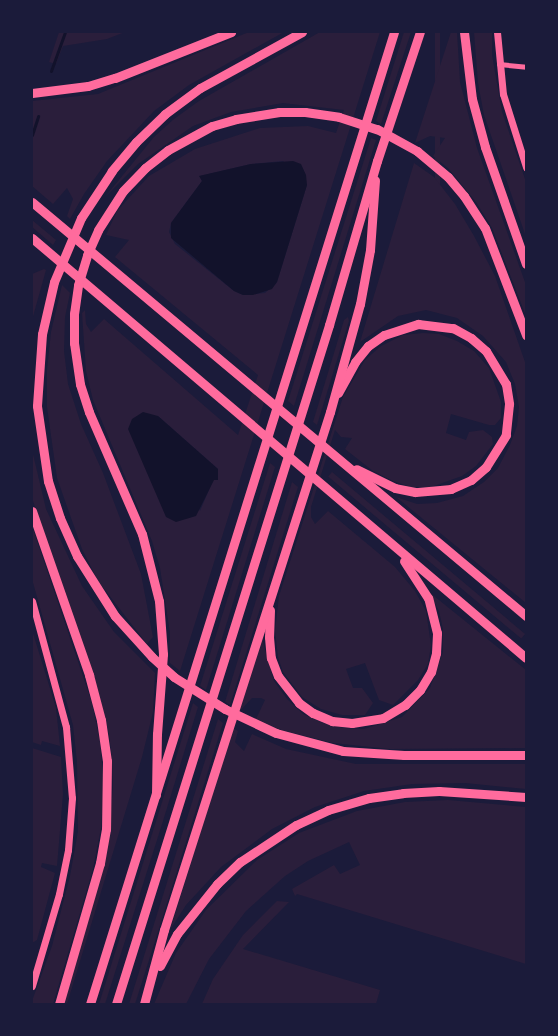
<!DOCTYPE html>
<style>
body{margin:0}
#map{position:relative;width:558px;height:1036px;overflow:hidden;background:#1b1b3a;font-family:Inter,sans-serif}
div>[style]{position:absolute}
.green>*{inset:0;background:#2a1e3b;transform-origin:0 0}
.water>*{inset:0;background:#12122b}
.stream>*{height:3px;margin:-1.5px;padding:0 1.5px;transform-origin:1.5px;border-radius:1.5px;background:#12122b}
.minor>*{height:5px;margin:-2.5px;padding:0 2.5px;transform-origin:2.5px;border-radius:2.5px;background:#ff6b9d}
.tertiary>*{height:7px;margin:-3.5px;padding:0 3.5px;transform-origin:3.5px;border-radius:3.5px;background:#ff6b9d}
.motorway>*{height:9px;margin:-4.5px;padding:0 4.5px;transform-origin:4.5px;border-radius:4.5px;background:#ff6b9d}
span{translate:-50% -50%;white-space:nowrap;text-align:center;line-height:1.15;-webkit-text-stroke:6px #1b1b3a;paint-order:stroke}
.frame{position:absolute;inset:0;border:33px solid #1b1b3a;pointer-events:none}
</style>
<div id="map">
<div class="green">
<i style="clip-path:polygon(59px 32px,125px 32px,107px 39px,63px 46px,56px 64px,49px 62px)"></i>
<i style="clip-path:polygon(249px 32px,284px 32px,189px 85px,154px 111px,107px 161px,84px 194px,70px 219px,67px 216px,73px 199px,67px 188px,53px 204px,32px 186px,32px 101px,98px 94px)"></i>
<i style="clip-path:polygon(evenodd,320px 32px,380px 32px,180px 671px,170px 663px,170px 633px,160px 568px,152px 541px,93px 400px,86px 371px,82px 313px,85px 310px,86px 324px,91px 332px,104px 319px,238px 435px,258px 375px,115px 257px,129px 240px,106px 235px,117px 211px,149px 176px,195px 149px,260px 128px,308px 126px,336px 133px,344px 110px,283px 103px,231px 112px,193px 126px,138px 164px,105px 197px,154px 137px,174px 119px,199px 101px,320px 32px,283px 161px,307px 185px,277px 282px,265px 293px,243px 295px,234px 291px,175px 244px,169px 232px,171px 223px,202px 181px,200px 176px,251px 164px,283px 161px,320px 32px,158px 416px,218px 469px,200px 511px,158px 416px)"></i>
<i style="clip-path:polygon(404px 32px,411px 32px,381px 124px,376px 121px)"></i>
<i style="left:435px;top:32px;width:5px;height:179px"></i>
<i style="clip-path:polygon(451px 32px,457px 32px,460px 82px,477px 148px,526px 285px,526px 316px,492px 228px,476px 202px,448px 168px,433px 156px,445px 138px,430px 136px,415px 143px)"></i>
<i style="clip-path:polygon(474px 32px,492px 32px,492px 55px,502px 112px,526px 182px,526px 237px,484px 115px,478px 83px)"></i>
<i style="clip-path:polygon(371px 138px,376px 140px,294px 406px,288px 401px)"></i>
<i style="clip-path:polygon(414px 163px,434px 177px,455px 204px,474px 236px,495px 276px,526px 365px,526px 603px,396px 497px,417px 504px,437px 503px,463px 496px,484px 482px,498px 468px,510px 445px,517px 426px,519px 407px,515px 384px,506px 362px,483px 336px,457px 318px,426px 310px,398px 316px,360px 342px)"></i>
<i style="clip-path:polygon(32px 220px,56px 240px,53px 245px,32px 227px)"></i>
<i style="clip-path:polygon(44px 269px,46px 270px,32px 320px,32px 274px)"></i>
<i style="clip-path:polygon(62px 285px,70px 293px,65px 317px,64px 351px,68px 384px,81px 424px,103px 473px,141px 574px,153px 637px,147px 644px,98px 581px,82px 549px,57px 478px,47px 407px,47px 370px,51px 332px)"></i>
<i style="clip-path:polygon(348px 317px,349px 321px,317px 425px,313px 422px,344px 320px)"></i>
<i style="clip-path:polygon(423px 333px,439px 334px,457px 341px,474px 351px,489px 368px,501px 402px,501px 418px,495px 425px,489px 425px,451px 414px,446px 433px,466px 440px,469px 432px,483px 430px,492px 437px,493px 444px,476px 466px,462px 476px,431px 487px,411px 487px,393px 481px,373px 471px,345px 449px,352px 438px,341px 437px,335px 430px,311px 507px,311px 517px,315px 524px,328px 511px,395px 567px,415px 591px,426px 611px,431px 645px,428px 664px,418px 680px,393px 705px,379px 700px,365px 663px,346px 669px,353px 688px,362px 688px,373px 703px,365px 715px,342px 715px,321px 709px,302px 697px,283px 672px,278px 657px,275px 631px,279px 596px,343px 397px,365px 360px,381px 346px,403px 335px)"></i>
<i style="clip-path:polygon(32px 450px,46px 509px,82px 586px,114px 632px,155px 673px,153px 712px,142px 757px,67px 1004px,64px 1004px,64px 1001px,107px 853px,113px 787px,112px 759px,109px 734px,96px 683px,32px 498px)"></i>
<i style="clip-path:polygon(270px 463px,275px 467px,206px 690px,200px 686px)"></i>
<i style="left:332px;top:472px;width:252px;height:6px;rotate:40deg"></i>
<i style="clip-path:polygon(292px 482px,298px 487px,230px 705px,225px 702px)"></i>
<i style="clip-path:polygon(32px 526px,92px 703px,100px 742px,104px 785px,101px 828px,93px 869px,53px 1004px,32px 1004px,32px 1001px,52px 946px,70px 876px,78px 831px,77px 762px,73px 725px,32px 579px)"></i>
<i style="clip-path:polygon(429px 592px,526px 670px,526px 748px,390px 749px,333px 743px,281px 730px,256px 719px,265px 700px,261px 698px,252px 698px,240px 711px,237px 709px,261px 635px,274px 681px,287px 699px,303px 714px,323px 723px,344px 728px,364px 729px,402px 717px,430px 688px,443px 652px,443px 629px,439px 611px)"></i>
<i style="clip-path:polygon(32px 630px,56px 708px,60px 746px,42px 741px,41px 745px,32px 742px)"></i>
<i style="clip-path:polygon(193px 703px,198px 707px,163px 821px,105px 1004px,99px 1004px)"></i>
<i style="clip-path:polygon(218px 719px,223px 723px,163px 916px,135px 1004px,129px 1004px)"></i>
<i style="clip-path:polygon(233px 728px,238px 731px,235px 742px,244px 751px,252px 734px,286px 749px,356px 764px,526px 764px,526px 789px,465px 783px,412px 784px,364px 791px,315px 807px,272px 829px,221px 867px,186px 905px,170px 930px)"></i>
<i style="clip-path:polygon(32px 748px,61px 757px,63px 794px,57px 866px,42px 863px,41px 867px,55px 873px,37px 940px,32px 943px)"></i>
<i style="clip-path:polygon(448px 800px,526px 807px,526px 964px,297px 894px,295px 896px,292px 889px,334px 865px,340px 874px,360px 865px,349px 842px,308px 861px,285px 876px,246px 911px,209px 959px,186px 1004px,154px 1004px,176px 953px,206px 910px,257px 860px,299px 833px,357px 811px,405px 802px)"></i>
<i style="clip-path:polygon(277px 901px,289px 902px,243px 949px,380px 990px,376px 1004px,202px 1004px,213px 979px,243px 935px)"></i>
</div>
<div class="water">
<i style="clip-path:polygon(293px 161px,301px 164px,306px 175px,307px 185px,277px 282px,272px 289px,253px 295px,243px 295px,234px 291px,171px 238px,171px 223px,202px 181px,199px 176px,251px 164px)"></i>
<i style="clip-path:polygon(143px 412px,158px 416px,218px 469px,218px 480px,214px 480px,196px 516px,176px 522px,166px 517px,128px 429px,132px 419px)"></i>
</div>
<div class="stream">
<i style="left:51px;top:71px;width:41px;rotate:-70.3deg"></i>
<i style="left:32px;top:135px;width:20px;rotate:-72deg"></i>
</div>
<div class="minor">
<i style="left:499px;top:64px;width:27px;rotate:6deg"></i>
</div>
<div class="tertiary">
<i style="left:497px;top:32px;width:62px;rotate:84.5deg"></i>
<i style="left:503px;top:94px;width:77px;rotate:72.5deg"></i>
<i style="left:32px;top:601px;width:131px;rotate:74.9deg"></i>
<i style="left:66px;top:727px;width:71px;rotate:85.2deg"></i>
<i style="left:72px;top:798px;width:52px;rotate:94.4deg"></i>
<i style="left:68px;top:850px;width:45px;rotate:101.6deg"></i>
<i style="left:59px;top:894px;width:96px;rotate:106.4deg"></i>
</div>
<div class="motorway">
<i style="left:302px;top:32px;width:116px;rotate:151.2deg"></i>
<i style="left:200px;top:88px;width:44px;rotate:143.4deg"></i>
<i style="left:165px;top:114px;width:40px;rotate:136deg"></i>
<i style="left:136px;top:142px;width:38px;rotate:130deg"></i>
<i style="left:112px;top:171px;width:56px;rotate:123.4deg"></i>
<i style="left:81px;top:218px;width:69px;rotate:112.9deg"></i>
<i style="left:54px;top:282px;width:53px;rotate:103deg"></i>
<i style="left:42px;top:334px;width:72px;rotate:94deg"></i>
<i style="left:37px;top:406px;width:76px;rotate:81.7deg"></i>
<i style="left:48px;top:481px;width:39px;rotate:72deg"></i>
<i style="left:60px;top:518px;width:42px;rotate:65.9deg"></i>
<i style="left:77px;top:556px;width:71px;rotate:57.7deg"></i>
<i style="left:115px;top:616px;width:55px;rotate:47.9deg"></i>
<i style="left:152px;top:657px;width:30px;rotate:42deg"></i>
<i style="left:174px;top:677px;width:60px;rotate:32.1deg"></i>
<i style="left:225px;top:709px;width:56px;rotate:25.2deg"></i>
<i style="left:276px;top:733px;width:69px;rotate:15deg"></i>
<i style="left:343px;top:751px;width:61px;rotate:3.8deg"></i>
<i style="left:404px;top:755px;width:122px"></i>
<i style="left:464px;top:32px;width:67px;rotate:83.2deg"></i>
<i style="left:472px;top:99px;width:50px;rotate:74.8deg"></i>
<i style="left:485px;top:147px;width:124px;rotate:70.7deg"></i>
<i style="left:32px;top:93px;width:56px;rotate:-7.1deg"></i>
<i style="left:88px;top:86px;width:28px;rotate:-17deg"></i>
<i style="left:115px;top:78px;width:125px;rotate:-21.6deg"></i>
<i style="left:32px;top:202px;width:645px;rotate:39.96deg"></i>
<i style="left:32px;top:238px;width:648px;rotate:40.37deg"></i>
<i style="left:338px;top:393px;width:35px;rotate:-61deg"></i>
<i style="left:355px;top:362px;width:21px;rotate:-51deg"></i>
<i style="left:368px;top:346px;width:19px;rotate:-35deg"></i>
<i style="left:384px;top:335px;width:36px;rotate:-18deg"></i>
<i style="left:418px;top:324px;width:35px;rotate:7deg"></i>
<i style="left:453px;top:328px;width:21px;rotate:29deg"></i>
<i style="left:471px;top:338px;width:20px;rotate:41deg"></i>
<i style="left:486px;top:351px;width:39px;rotate:59deg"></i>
<i style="left:506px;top:384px;width:20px;rotate:81deg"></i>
<i style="left:509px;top:404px;width:31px;rotate:96deg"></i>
<i style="left:506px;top:435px;width:38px;rotate:122deg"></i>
<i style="left:486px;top:467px;width:20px;rotate:139deg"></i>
<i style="left:471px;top:480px;width:22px;rotate:156deg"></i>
<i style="left:451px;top:489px;width:36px;rotate:175deg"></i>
<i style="left:415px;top:492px;width:20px;rotate:-169deg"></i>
<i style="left:395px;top:488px;width:43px;rotate:-154deg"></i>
<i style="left:32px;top:511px;width:174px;rotate:70.8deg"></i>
<i style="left:89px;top:675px;width:47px;rotate:75.1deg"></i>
<i style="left:101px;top:720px;width:41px;rotate:81.7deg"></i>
<i style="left:107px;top:761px;width:68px;rotate:90.8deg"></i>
<i style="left:106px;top:829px;width:35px;rotate:100deg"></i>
<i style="left:100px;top:863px;width:147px;rotate:106.2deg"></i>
<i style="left:270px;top:610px;width:27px;rotate:92deg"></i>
<i style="left:269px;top:637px;width:21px;rotate:85deg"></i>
<i style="left:271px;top:658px;width:19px;rotate:69deg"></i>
<i style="left:278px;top:676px;width:34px;rotate:52deg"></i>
<i style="left:299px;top:703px;width:17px;rotate:36deg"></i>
<i style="left:313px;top:713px;width:21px;rotate:23deg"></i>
<i style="left:332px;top:721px;width:20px;rotate:6deg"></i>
<i style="left:352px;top:723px;width:31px;rotate:-9deg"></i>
<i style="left:383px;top:718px;width:26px;rotate:-31deg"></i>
<i style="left:405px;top:705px;width:21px;rotate:-45deg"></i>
<i style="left:420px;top:690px;width:21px;rotate:-59deg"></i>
<i style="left:431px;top:672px;width:20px;rotate:-75deg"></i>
<i style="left:436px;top:653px;width:20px;rotate:-87deg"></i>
<i style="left:437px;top:633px;width:36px;rotate:-104deg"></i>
<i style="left:428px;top:598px;width:44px;rotate:-123deg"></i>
<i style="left:156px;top:795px;width:61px;rotate:-89.1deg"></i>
<i style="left:157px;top:734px;width:80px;rotate:-85.7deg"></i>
<i style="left:163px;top:654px;width:53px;rotate:-94.3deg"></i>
<i style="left:159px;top:601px;width:69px;rotate:-104.2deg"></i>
<i style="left:142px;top:534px;width:133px;rotate:-113.5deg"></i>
<i style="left:89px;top:412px;width:29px;rotate:-108deg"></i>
<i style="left:80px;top:384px;width:41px;rotate:-98.3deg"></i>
<i style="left:74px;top:343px;width:29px;rotate:-90deg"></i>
<i style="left:74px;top:314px;width:29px;rotate:-82deg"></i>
<i style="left:78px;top:285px;width:31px;rotate:-73deg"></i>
<i style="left:87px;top:255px;width:27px;rotate:-66deg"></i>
<i style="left:98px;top:230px;width:46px;rotate:-57.3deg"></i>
<i style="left:123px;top:191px;width:32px;rotate:-46deg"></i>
<i style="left:145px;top:168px;width:29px;rotate:-38deg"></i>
<i style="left:168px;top:150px;width:50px;rotate:-28.6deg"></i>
<i style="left:212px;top:126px;width:25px;rotate:-16deg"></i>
<i style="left:236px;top:119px;width:44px;rotate:-9.2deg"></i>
<i style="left:279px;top:112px;width:26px"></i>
<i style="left:305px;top:112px;width:34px;rotate:8deg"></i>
<i style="left:339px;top:117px;width:40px;rotate:18deg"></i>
<i style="left:377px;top:129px;width:46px;rotate:28.8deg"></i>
<i style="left:417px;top:151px;width:40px;rotate:40deg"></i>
<i style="left:448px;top:177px;width:25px;rotate:50deg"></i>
<i style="left:464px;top:196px;width:38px;rotate:57deg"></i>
<i style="left:485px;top:228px;width:115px;rotate:69deg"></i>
<i style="left:160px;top:966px;width:36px;rotate:-62deg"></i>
<i style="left:177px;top:934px;width:64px;rotate:-51.3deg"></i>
<i style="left:217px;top:884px;width:32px;rotate:-44deg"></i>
<i style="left:240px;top:862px;width:67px;rotate:-33.5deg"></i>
<i style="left:296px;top:825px;width:35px;rotate:-25deg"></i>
<i style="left:328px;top:810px;width:43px;rotate:-16.3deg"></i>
<i style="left:369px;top:798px;width:34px;rotate:-8deg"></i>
<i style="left:403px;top:793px;width:36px;rotate:-3deg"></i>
<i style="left:439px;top:791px;width:87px;rotate:3.9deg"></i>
<i style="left:90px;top:1004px;width:1018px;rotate:-72.63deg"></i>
<i style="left:116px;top:1004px;width:712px;rotate:-72.58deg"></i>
<i style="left:329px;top:325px;width:171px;rotate:-73.7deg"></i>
<i style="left:377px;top:161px;width:136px;rotate:-71.6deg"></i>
<i style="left:144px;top:1004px;width:77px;rotate:-74.9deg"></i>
<i style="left:164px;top:930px;width:544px;rotate:-72.23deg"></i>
<i style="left:330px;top:412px;width:112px;rotate:-74.5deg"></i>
<i style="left:360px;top:304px;width:55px;rotate:-79.5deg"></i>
<i style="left:370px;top:250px;width:70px;rotate:-85.9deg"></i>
</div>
<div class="frame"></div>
</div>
